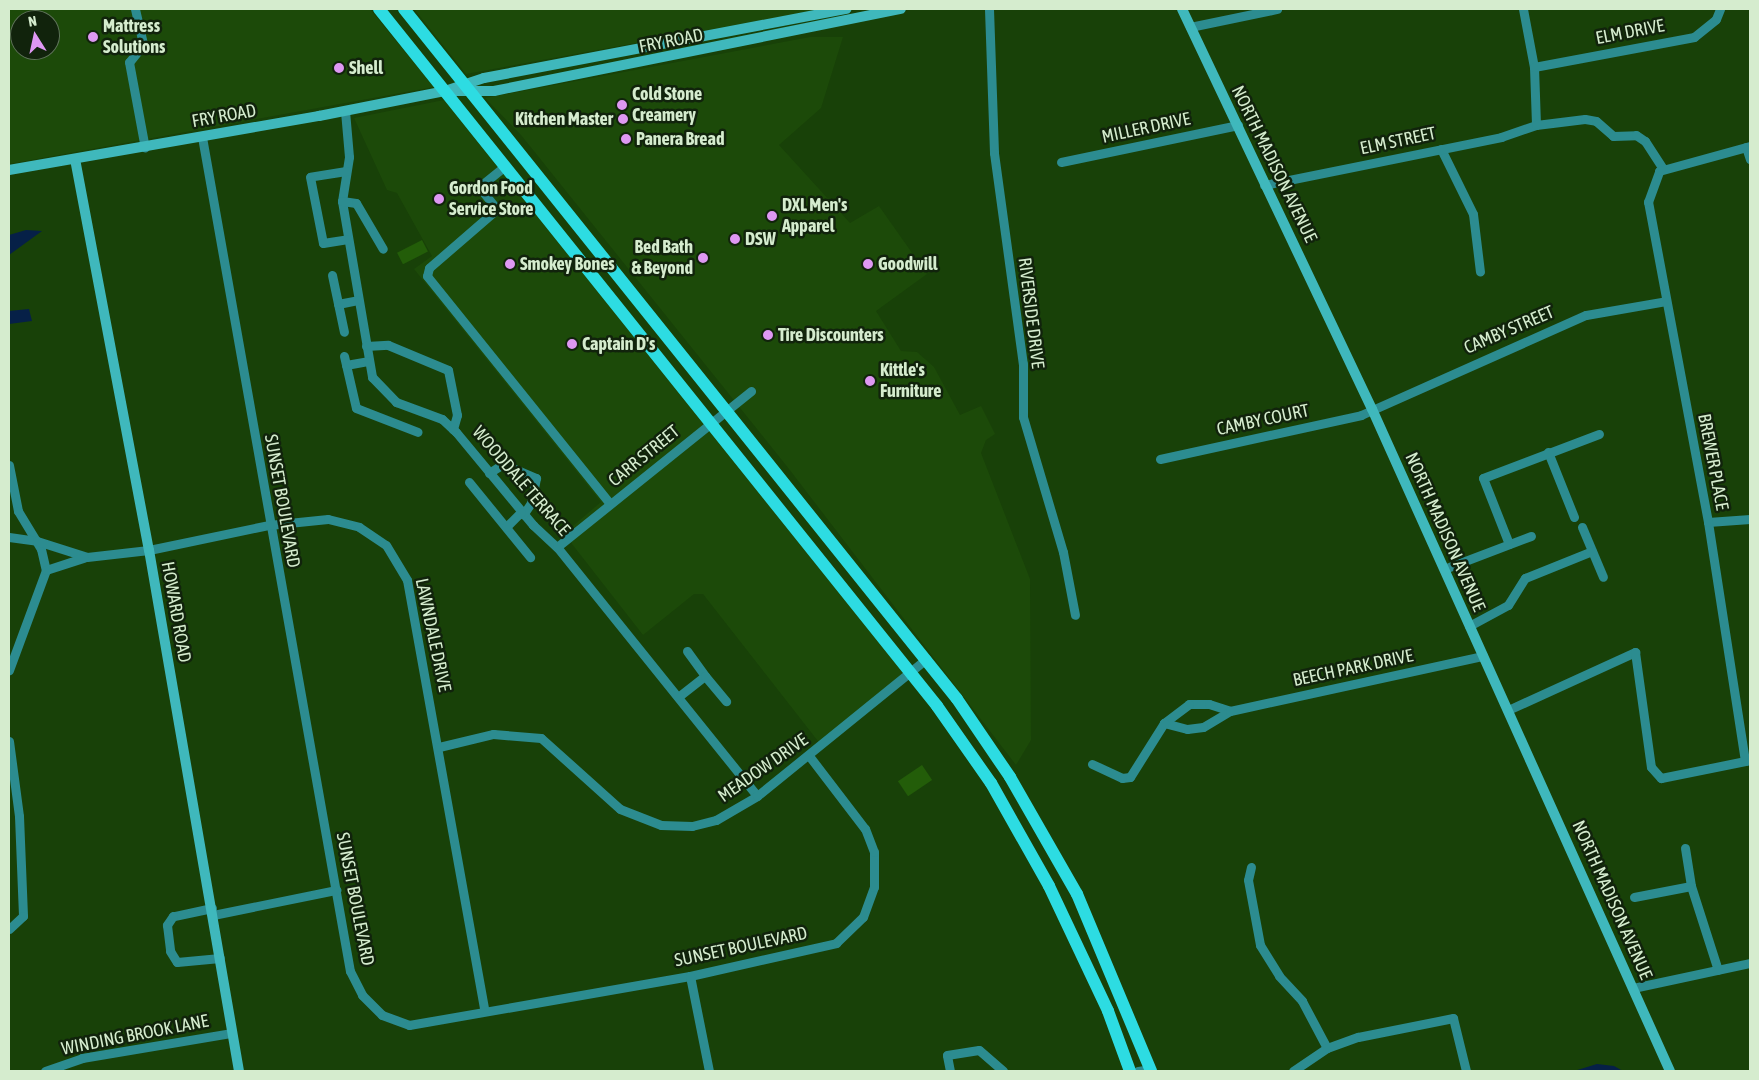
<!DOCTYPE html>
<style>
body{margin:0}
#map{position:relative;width:1759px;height:1080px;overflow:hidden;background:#184108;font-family:"Asap Condensed",sans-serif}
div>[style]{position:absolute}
.built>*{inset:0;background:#1c4a09}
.green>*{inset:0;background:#235d09;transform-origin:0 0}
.water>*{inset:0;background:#062047}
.street>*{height:9px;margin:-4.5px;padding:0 4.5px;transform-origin:4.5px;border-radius:4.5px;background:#2c8c90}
.secondary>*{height:10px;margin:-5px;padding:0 5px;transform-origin:5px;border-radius:5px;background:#3fb8bc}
.primary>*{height:12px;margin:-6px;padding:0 6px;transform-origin:6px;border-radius:6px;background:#2ddce2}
.dots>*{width:14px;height:14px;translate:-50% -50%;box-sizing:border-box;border:2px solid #11230c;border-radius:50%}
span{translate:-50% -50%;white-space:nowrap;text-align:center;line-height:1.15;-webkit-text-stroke:5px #11230c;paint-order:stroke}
.poi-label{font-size:18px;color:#d5ecce;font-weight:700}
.left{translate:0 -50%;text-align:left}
.right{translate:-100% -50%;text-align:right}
.street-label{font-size:18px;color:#d5ecce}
.frame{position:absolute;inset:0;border:10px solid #d5ecce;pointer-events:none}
.north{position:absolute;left:10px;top:10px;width:50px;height:50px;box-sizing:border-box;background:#11230c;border:1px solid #5f735a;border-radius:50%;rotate:350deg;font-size:14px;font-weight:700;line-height:20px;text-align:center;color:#d5ecce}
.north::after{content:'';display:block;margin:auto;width:18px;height:22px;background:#de98f2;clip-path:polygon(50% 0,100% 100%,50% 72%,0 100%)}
</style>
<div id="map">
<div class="built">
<i style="clip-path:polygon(evenodd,9px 9px,370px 9px,434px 87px,9px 164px,9px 9px,20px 20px,50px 20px,50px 50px,20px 50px,20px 20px)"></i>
<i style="clip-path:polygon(414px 9px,823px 9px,466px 74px)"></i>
<i style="clip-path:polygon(810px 37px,843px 37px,821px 108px,779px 145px,850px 223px,879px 206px,927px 274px,876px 311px,901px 351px,917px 352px,934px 367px,960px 415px,981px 406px,995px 434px,986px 440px,981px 453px,1030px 579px,1031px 740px,1016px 765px,789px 469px,521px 135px,485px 98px)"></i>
<i style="clip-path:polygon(444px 100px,903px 673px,821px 745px,703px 594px,694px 594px,643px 635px,572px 544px,567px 531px,601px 502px,414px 269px,432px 256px,397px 193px,387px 190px,354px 118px)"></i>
</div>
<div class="green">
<i style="left:422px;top:240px;width:13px;height:28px;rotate:63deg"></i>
<i style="left:922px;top:765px;width:18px;height:29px;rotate:56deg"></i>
</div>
<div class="water">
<i style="clip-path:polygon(26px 230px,42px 231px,9px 255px,9px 235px)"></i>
<i style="clip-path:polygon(29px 309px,32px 321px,9px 324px,9px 311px)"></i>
<i style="clip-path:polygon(1597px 1064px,1614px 1066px,1623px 1071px,1574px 1071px)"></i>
</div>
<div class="street">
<i style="left:135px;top:9px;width:37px;rotate:77deg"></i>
<i style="left:143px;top:45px;width:22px;rotate:129deg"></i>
<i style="left:129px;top:62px;width:87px;rotate:79.5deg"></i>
<i style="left:989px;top:9px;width:144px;rotate:88deg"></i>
<i style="left:994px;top:153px;width:213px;rotate:82.2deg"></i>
<i style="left:1023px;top:364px;width:53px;rotate:90deg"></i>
<i style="left:1023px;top:417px;width:141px;rotate:73.5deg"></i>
<i style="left:1063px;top:552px;width:64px;rotate:79.2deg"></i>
<i style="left:1523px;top:9px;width:59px;rotate:79.3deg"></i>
<i style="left:1534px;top:67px;width:58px;rotate:88deg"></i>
<i style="left:1190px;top:27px;width:89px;rotate:-11.7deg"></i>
<i style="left:1534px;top:67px;width:163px;rotate:-10.6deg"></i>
<i style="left:1694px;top:37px;width:28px;rotate:-39deg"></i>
<i style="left:1716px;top:19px;width:11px;rotate:-68deg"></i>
<i style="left:345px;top:111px;width:46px;rotate:85deg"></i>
<i style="left:349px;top:157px;width:45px;rotate:99deg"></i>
<i style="left:342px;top:201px;width:179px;rotate:80.3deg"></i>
<i style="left:372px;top:377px;width:35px;rotate:46deg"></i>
<i style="left:396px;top:402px;width:49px;rotate:20.3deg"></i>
<i style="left:442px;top:419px;width:19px;rotate:43deg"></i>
<i style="left:456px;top:432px;width:121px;rotate:50.4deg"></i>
<i style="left:533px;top:525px;width:33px;rotate:43deg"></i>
<i style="left:557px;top:547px;width:319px;rotate:51.2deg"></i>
<i style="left:202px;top:137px;width:847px;rotate:79.94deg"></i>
<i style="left:350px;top:971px;width:27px;rotate:63deg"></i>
<i style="left:362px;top:995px;width:28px;rotate:45deg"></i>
<i style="left:382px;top:1015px;width:29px;rotate:20deg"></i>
<i style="left:409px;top:1025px;width:285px;rotate:-9.9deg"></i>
<i style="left:690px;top:976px;width:150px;rotate:-12.7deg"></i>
<i style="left:836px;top:943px;width:37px;rotate:-44deg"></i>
<i style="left:863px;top:917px;width:32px;rotate:-70deg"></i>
<i style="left:874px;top:887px;width:35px;rotate:-90deg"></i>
<i style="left:874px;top:852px;width:25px;rotate:-111deg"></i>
<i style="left:865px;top:829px;width:91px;rotate:-127.4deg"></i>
<i style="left:1746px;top:147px;width:13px;rotate:72deg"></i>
<i style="left:1441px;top:149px;width:72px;rotate:63.8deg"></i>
<i style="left:1473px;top:214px;width:58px;rotate:83.1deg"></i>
<i style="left:1061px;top:162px;width:181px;rotate:-11.8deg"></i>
<i style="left:505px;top:166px;width:33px;rotate:141deg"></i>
<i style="left:479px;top:187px;width:28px;rotate:51deg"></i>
<i style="left:497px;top:209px;width:90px;rotate:139.1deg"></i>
<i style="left:429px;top:268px;width:8px;rotate:104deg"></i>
<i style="left:427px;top:276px;width:292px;rotate:51.2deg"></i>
<i style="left:346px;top:171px;width:36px;rotate:171deg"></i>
<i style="left:310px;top:177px;width:67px;rotate:78.9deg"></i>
<i style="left:323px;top:243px;width:25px;rotate:-9deg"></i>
<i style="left:1264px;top:185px;width:242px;rotate:-11.4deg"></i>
<i style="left:1501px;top:137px;width:37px;rotate:-19deg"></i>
<i style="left:1536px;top:125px;width:49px;rotate:-7deg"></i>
<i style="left:1585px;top:119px;width:11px;rotate:10deg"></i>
<i style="left:1596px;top:121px;width:23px;rotate:41deg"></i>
<i style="left:1613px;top:136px;width:23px;rotate:-2deg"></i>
<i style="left:1636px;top:135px;width:11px;rotate:34deg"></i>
<i style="left:1645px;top:141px;width:33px;rotate:57deg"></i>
<i style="left:342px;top:201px;width:14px;rotate:8deg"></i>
<i style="left:356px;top:203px;width:53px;rotate:59.6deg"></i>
<i style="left:332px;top:275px;width:58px;rotate:78.1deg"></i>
<i style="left:338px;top:304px;width:20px;rotate:-11deg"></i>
<i style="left:366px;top:346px;width:22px;rotate:-3deg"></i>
<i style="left:388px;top:345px;width:65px;rotate:22.6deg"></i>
<i style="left:448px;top:370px;width:46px;rotate:78.7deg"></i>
<i style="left:457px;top:415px;width:15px;rotate:106deg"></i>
<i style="left:344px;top:356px;width:53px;rotate:77deg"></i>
<i style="left:356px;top:408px;width:66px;rotate:21.2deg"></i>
<i style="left:346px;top:365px;width:22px;rotate:-10deg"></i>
<i style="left:1548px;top:452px;width:70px;rotate:68.2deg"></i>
<i style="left:1160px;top:459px;width:206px;rotate:-12.3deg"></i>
<i style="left:1361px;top:415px;width:246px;rotate:-24deg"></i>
<i style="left:1586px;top:315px;width:81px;rotate:-9.9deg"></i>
<i style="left:9px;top:465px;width:47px;rotate:78.9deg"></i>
<i style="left:18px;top:511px;width:44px;rotate:58.8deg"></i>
<i style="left:41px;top:549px;width:22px;rotate:77deg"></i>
<i style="left:46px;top:570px;width:107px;rotate:110.3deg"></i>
<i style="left:489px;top:473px;width:17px;rotate:-33deg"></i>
<i style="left:503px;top:464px;width:36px;rotate:23deg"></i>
<i style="left:536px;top:478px;width:25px;rotate:101deg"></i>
<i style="left:531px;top:503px;width:14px;rotate:124deg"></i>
<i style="left:469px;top:482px;width:97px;rotate:50.9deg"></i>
<i style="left:1708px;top:522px;width:42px;rotate:-4.1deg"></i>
<i style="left:506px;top:527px;width:21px;rotate:-45deg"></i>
<i style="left:1582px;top:527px;width:54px;rotate:67.2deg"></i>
<i style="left:9px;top:537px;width:28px;rotate:8deg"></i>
<i style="left:37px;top:541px;width:52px;rotate:17.7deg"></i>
<i style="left:87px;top:557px;width:62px;rotate:-6.4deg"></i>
<i style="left:149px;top:550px;width:123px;rotate:-11.8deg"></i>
<i style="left:269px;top:525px;width:59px;rotate:-5.8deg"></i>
<i style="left:328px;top:519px;width:32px;rotate:14deg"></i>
<i style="left:359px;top:527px;width:32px;rotate:34deg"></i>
<i style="left:386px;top:545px;width:41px;rotate:59deg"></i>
<i style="left:407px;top:580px;width:437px;rotate:79.8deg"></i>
<i style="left:1509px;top:544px;width:71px;rotate:-111.5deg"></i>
<i style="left:1483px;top:478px;width:124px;rotate:-20.8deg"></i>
<i style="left:557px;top:547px;width:249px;rotate:-38.8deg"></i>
<i style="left:1444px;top:569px;width:93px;rotate:-20.8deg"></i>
<i style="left:46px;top:570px;width:40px;rotate:-18deg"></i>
<i style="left:1469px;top:626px;width:44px;rotate:-28.3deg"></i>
<i style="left:1508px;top:605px;width:32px;rotate:-58deg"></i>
<i style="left:1525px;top:578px;width:72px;rotate:-21.9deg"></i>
<i style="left:687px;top:651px;width:31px;rotate:54deg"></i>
<i style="left:678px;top:697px;width:34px;rotate:-38deg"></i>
<i style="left:705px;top:676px;width:33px;rotate:50deg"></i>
<i style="left:1189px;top:704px;width:20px"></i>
<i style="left:1209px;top:704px;width:22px;rotate:18deg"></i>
<i style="left:1230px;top:711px;width:31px;rotate:149deg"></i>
<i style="left:1203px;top:727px;width:16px;rotate:173deg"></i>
<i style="left:1187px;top:729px;width:24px;rotate:-165deg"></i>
<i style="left:1164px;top:723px;width:31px;rotate:-37deg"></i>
<i style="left:1508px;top:710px;width:140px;rotate:-24.5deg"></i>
<i style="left:1635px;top:652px;width:116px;rotate:82.1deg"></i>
<i style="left:1651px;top:767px;width:15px;rotate:48deg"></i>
<i style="left:1661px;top:778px;width:91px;rotate:-11.4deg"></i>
<i style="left:1230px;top:711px;width:259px;rotate:-12.3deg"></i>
<i style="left:9px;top:741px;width:76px;rotate:82.4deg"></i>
<i style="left:19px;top:816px;width:100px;rotate:87.7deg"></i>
<i style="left:23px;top:916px;width:19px;rotate:137deg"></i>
<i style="left:439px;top:747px;width:56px;rotate:-13.5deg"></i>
<i style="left:493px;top:734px;width:48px;rotate:4.8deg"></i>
<i style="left:541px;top:738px;width:106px;rotate:41.9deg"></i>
<i style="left:620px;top:809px;width:44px;rotate:21.3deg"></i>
<i style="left:661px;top:825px;width:31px;rotate:2deg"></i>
<i style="left:692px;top:826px;width:25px;rotate:-14deg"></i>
<i style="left:716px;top:820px;width:48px;rotate:-30.3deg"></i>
<i style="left:757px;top:796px;width:218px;rotate:-39deg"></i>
<i style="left:1745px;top:761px;width:242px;rotate:-98.8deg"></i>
<i style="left:1708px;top:522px;width:326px;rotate:-100.6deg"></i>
<i style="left:1648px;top:202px;width:33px;rotate:-70deg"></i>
<i style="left:1659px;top:171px;width:94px;rotate:-15.4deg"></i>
<i style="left:1092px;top:764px;width:33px;rotate:25deg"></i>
<i style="left:1122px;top:778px;width:8px;rotate:-7deg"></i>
<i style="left:1130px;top:777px;width:64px;rotate:-57.8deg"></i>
<i style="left:1685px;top:848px;width:38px;rotate:81deg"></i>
<i style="left:1691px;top:886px;width:88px;rotate:72.2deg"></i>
<i style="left:1251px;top:867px;width:13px;rotate:103deg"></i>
<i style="left:1248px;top:880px;width:66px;rotate:79.5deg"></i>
<i style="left:1260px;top:945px;width:36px;rotate:58deg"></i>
<i style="left:1279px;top:976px;width:34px;rotate:47deg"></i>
<i style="left:1302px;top:1001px;width:53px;rotate:62deg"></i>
<i style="left:1634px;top:897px;width:58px;rotate:-10.9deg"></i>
<i style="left:212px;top:908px;width:40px;rotate:168deg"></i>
<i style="left:173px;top:916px;width:11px;rotate:124deg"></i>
<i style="left:167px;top:925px;width:26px;rotate:83deg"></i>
<i style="left:170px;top:951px;width:13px;rotate:58deg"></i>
<i style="left:177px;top:962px;width:43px;rotate:-5.3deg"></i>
<i style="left:213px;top:915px;width:126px;rotate:-11.5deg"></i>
<i style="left:690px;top:976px;width:97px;rotate:78.7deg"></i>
<i style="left:1633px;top:988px;width:120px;rotate:-12.1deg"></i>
<i style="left:45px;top:1071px;width:39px;rotate:-19deg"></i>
<i style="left:82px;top:1058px;width:152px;rotate:-9.5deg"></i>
<i style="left:950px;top:1071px;width:16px;rotate:-101deg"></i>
<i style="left:947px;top:1055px;width:32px;rotate:-9deg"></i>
<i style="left:979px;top:1050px;width:32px;rotate:41deg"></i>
<i style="left:1138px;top:1071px;width:12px;rotate:-9deg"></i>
<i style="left:1293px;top:1071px;width:41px;rotate:-34.1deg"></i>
<i style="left:1327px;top:1048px;width:33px;rotate:-20deg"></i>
<i style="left:1358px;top:1037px;width:97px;rotate:-11.3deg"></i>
<i style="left:1453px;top:1018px;width:55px;rotate:76.2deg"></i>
</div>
<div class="secondary">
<i style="left:1182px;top:9px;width:443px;rotate:64.6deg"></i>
<i style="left:1372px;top:409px;width:726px;rotate:65.77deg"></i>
<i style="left:445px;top:91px;width:49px"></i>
<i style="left:494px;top:91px;width:415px;rotate:-11.4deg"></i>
<i style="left:75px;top:159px;width:398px;rotate:79.3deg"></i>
<i style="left:149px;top:550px;width:529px;rotate:80.2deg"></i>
<i style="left:9px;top:170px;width:315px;rotate:-9.9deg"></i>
<i style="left:319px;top:116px;width:128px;rotate:-11.2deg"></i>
<i style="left:445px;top:91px;width:41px;rotate:-18.4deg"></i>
<i style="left:484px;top:78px;width:369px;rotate:-10.8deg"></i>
</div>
<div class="primary">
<i style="left:379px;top:9px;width:893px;rotate:51.32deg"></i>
<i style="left:937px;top:706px;width:94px;rotate:55deg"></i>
<i style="left:991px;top:783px;width:118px;rotate:60.6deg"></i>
<i style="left:1049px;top:886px;width:138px;rotate:64.7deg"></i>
<i style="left:1108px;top:1011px;width:64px;rotate:69.9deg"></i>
<i style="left:404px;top:9px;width:884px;rotate:51.29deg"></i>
<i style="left:957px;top:699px;width:94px;rotate:55.8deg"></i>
<i style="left:1010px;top:777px;width:135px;rotate:60.2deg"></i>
<i style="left:1077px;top:894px;width:192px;rotate:67.3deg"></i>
</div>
<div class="dots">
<i style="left:93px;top:37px;background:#de98f2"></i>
<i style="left:339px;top:68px;background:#de98f2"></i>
<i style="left:622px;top:105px;background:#de98f2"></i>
<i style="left:623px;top:119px;background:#de98f2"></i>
<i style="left:626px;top:139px;background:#de98f2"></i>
<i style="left:439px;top:199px;background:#de98f2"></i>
<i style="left:772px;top:216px;background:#de98f2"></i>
<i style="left:735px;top:239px;background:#de98f2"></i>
<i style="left:703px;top:258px;background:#de98f2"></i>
<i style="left:510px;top:264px;background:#de98f2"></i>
<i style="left:868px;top:264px;background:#de98f2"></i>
<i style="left:768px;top:335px;background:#de98f2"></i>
<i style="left:572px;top:344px;background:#de98f2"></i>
<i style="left:870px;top:381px;background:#de98f2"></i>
</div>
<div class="poi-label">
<span class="left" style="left:103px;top:37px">Mattress<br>Solutions</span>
<span class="left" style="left:349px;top:68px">Shell</span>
<span class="left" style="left:632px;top:105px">Cold Stone<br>Creamery</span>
<span class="right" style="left:613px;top:119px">Kitchen Master</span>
<span class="left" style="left:636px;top:139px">Panera Bread</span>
<span class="left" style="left:449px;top:199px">Gordon Food<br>Service Store</span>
<span class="left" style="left:782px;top:216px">DXL Men's<br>Apparel</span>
<span class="left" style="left:745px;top:239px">DSW</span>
<span class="right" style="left:693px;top:258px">Bed Bath<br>&amp; Beyond</span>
<span class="left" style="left:520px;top:264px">Smokey Bones</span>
<span class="left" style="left:878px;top:264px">Goodwill</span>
<span class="left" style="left:778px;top:335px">Tire Discounters</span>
<span class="left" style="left:582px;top:344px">Captain D's</span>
<span class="left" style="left:880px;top:381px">Kittle's<br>Furniture</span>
</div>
<div class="street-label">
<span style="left:1630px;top:32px;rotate:-11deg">ELM DRIVE</span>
<span style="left:671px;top:41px;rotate:-11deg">FRY ROAD</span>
<span style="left:224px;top:116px;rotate:-10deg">FRY ROAD</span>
<span style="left:1146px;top:128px;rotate:-12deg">MILLER DRIVE</span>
<span style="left:1398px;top:141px;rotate:-12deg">ELM STREET</span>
<span style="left:1274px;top:164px;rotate:64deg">NORTH MADISON AVENUE</span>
<span style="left:1031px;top:313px;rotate:83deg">RIVERSIDE DRIVE</span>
<span style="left:1509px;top:330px;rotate:-23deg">CAMBY STREET</span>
<span style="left:1263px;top:420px;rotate:-12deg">CAMBY COURT</span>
<span style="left:644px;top:456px;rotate:-39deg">CARR STREET</span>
<span style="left:1713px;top:462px;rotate:79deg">BREWER PLACE</span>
<span style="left:521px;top:481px;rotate:49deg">WOODDALE TERRACE</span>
<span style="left:282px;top:501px;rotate:80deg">SUNSET BOULEVARD</span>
<span style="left:1445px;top:532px;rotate:66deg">NORTH MADISON AVENUE</span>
<span style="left:176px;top:612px;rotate:80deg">HOWARD ROAD</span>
<span style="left:433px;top:635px;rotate:78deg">LAWNDALE DRIVE</span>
<span style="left:1353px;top:668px;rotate:-12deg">BEECH PARK DRIVE</span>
<span style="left:763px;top:768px;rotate:-35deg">MEADOW DRIVE</span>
<span style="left:355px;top:899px;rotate:79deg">SUNSET BOULEVARD</span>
<span style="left:1612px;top:900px;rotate:66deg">NORTH MADISON AVENUE</span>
<span style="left:741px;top:947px;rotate:-12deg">SUNSET BOULEVARD</span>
<span style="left:135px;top:1035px;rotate:-11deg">WINDING BROOK LANE</span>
</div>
<div class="frame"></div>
<div class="north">N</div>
</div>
